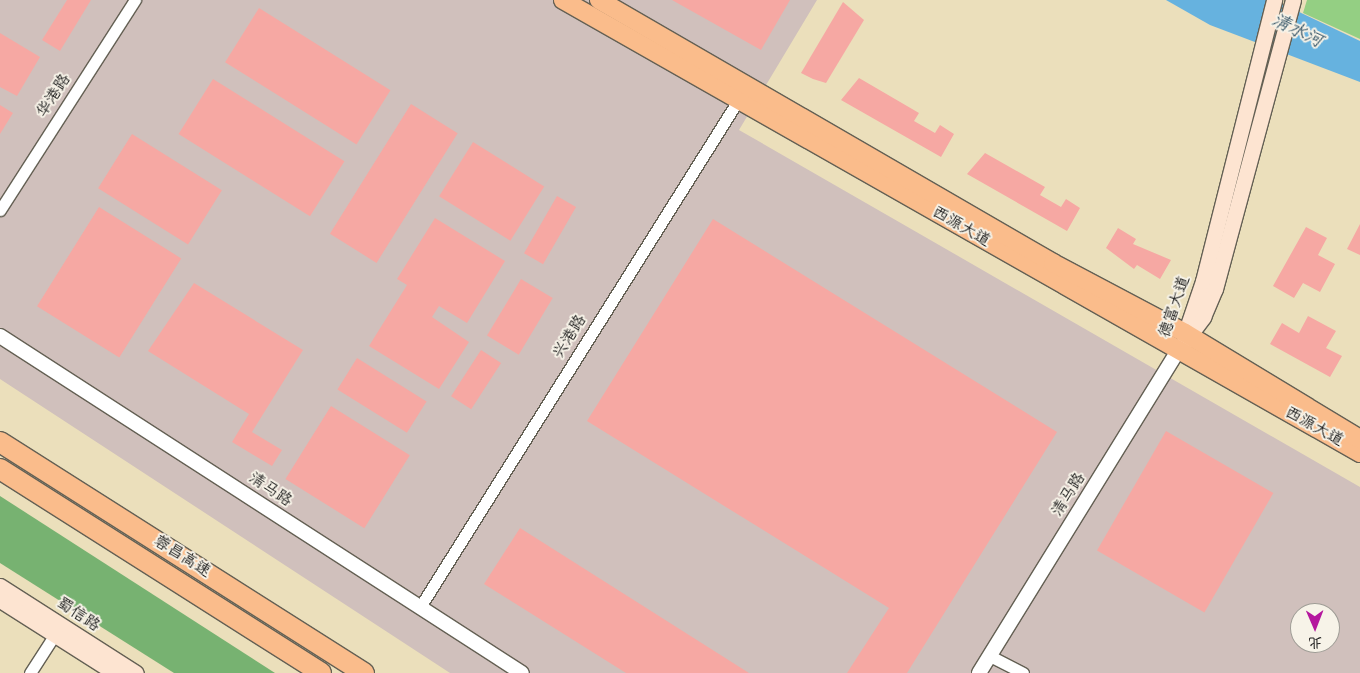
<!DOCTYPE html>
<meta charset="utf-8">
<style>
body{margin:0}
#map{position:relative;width:1360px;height:673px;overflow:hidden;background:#ebdfbb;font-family:Mynerve,"LXGW WenKai TC",sans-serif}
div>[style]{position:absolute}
.industrial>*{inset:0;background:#d0c0bc}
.green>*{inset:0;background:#94cf83}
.forest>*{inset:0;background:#77b271}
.water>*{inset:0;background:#66b2df}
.building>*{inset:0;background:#f6a8a3;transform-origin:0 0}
.roads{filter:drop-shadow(1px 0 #646054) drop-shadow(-1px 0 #646054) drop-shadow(0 1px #646054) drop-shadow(0 -1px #646054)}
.minor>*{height:11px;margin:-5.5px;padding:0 5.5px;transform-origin:5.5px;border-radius:5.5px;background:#fff}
.tertiary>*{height:14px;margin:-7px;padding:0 7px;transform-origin:7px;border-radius:7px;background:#fff}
.secondary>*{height:15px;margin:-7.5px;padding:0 7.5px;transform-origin:7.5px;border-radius:7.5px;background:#fde4d1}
.primary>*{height:18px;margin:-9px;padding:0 9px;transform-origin:9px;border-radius:9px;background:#fabc8b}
.motorway>*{height:20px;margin:-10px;padding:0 10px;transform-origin:10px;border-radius:10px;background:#fabc8b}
span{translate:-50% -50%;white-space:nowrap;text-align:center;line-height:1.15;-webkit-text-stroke:4px #f7f3e8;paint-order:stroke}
.street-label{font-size:16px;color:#1c1c1c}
.water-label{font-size:18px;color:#3a586a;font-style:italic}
.north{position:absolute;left:1290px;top:603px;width:50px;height:50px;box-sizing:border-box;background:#f7f3e8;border:1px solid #9f9d96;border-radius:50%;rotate:179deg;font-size:14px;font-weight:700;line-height:20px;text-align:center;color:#1c1c1c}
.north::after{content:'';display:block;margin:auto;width:18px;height:22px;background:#b5179e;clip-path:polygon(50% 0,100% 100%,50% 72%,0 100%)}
</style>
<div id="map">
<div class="industrial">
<i style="clip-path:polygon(evenodd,0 0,817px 0,739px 130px,1360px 487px,1360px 673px,450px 673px,0 379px,0 0,1300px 613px,1330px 613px,1330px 643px,1300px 643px,1300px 613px)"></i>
</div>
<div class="green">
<i style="clip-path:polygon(1307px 0,1360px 0,1360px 39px,1303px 13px)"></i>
</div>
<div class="forest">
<i style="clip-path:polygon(0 496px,275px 673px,174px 673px,0 563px)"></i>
</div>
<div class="water">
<i style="clip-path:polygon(1166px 0,1274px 0,1360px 41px,1360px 82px,1210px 25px)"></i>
</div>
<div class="building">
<i style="clip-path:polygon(67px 0,91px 0,60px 51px,42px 40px)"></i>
<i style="clip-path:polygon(672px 0,790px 0,761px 50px)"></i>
<i style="clip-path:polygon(843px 2px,864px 20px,826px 83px,813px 79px,801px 73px)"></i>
<i style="left:259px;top:8px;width:155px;height:64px;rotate:32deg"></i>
<i style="clip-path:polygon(0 33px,40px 57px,17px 96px,0 87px)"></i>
<i style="clip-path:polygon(859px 78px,919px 113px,914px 121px,935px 133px,940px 125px,954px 134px,941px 157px,841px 100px)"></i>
<i style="left:213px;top:79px;width:155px;height:65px;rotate:32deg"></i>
<i style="left:411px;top:104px;width:55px;height:153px;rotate:32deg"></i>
<i style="clip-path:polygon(0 105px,13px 113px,0 134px)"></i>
<i style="left:132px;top:134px;width:106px;height:64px;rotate:32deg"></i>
<i style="left:473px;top:142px;width:84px;height:64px;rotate:32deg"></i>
<i style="clip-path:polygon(985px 153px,1045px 187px,1040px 195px,1061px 207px,1066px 199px,1080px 208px,1067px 231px,967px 174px)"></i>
<i style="left:557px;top:196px;width:22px;height:66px;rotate:30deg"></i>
<i style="left:99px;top:207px;width:97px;height:117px;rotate:32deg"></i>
<i style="clip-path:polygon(435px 218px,505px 261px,467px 323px,439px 306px,432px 317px,469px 342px,439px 389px,369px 346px,407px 285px,397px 279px)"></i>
<i style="clip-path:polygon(713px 219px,1057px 432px,907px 673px,847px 673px,889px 608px,587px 421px)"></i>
<i style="clip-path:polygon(1360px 224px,1360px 255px,1347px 249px)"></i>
<i style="clip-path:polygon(1306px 227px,1327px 238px,1318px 255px,1335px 264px,1320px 292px,1303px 283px,1294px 298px,1273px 286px)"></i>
<i style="clip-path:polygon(1118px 228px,1136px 239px,1133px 244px,1171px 260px,1160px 279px,1137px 265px,1134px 269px,1106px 248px)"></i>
<i style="left:521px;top:279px;width:37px;height:66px;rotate:31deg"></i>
<i style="clip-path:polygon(194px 283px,303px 350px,252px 432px,282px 450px,272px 466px,232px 442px,249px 414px,148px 351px)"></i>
<i style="clip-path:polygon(1308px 316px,1336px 331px,1326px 348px,1342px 356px,1330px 377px,1270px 344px,1282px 323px,1299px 333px)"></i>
<i style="left:481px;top:350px;width:24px;height:55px;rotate:33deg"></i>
<i style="left:357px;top:358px;width:82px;height:37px;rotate:32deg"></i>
<i style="left:331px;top:406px;width:93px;height:86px;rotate:32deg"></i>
<i style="left:1166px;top:431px;width:124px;height:138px;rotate:30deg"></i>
<i style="clip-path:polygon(520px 528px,749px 673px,626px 673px,484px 584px)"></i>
</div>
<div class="roads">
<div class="minor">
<i style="left:0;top:210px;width:250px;rotate:-57.3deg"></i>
<i style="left:420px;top:607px;width:606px;rotate:-57.88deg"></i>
<i style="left:990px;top:656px;width:37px;rotate:27deg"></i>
<i style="left:30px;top:673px;width:54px;rotate:-57.2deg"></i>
</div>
<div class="tertiary">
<i style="left:0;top:336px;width:621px;rotate:32.85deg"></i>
<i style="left:979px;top:673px;width:379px;rotate:-58.3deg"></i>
</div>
<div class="secondary">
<i style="left:1185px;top:334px;width:56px;rotate:-71.2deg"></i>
<i style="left:1203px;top:281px;width:290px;rotate:-75.8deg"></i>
<i style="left:1183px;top:344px;width:34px;rotate:-53deg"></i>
<i style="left:1203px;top:317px;width:30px;rotate:-67deg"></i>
<i style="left:1215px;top:289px;width:299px;rotate:-74.9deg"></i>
<i style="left:0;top:586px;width:161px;rotate:32.6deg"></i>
<i style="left:0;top:600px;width:136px;rotate:32.4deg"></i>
</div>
<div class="primary">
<i style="left:563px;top:0;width:917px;rotate:29.61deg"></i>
<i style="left:599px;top:0;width:525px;rotate:30.08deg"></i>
<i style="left:1053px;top:263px;width:149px;rotate:27.9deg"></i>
<i style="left:1185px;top:333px;width:205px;rotate:31.2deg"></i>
</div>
<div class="motorway">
<i style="left:0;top:442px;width:431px;rotate:32.4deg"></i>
<i style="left:0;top:469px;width:380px;rotate:32.4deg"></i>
</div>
</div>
<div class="street-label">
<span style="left:54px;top:96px;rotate:-57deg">华港路</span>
<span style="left:961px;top:227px;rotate:30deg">西源大道</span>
<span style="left:1175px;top:307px;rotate:-71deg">德富大道</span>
<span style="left:570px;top:337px;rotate:-58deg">兴港路</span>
<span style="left:1314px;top:427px;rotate:29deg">西源大道</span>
<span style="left:270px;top:490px;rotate:33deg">清马路</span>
<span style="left:1069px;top:495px;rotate:-58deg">清马路</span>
<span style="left:182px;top:557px;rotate:32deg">蓉昌高速</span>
<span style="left:78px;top:615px;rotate:33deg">蜀信路</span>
</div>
<div class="water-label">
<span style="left:1297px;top:31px;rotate:26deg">清水河</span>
</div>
<div class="north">北</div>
</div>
